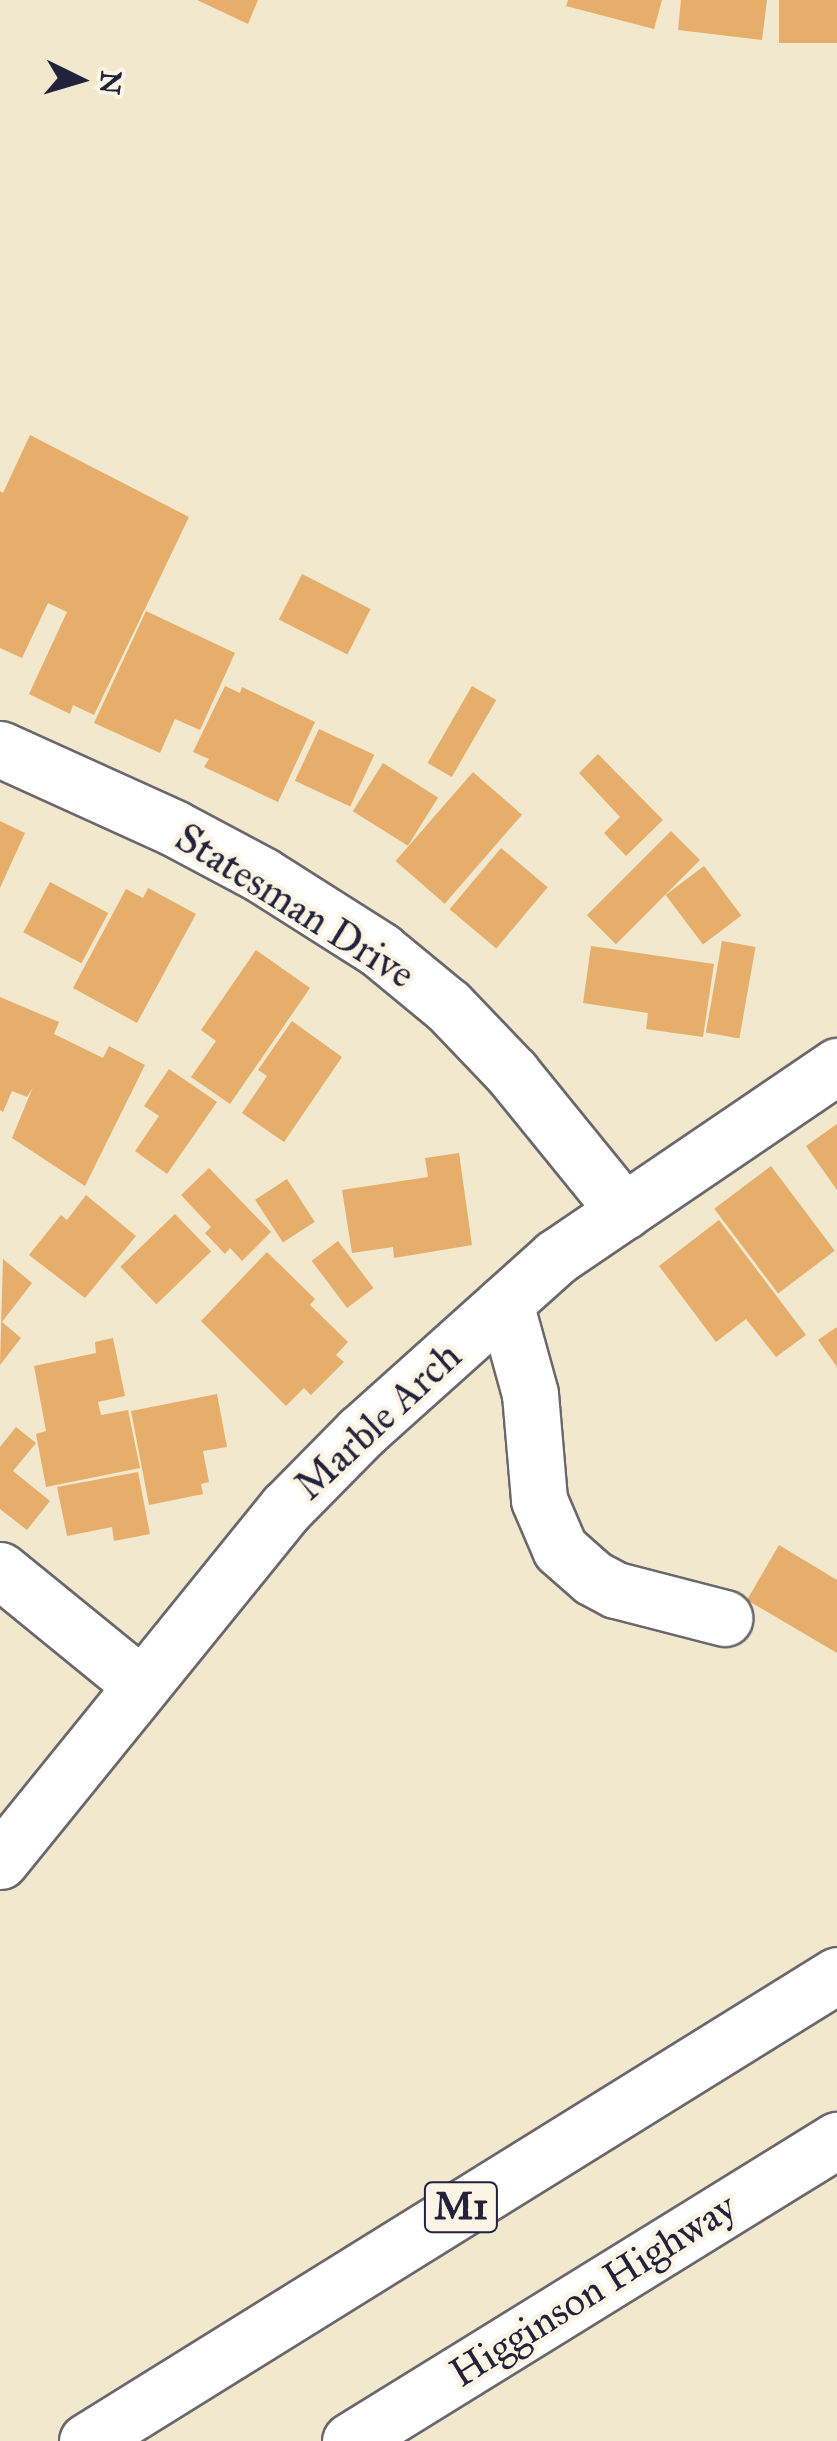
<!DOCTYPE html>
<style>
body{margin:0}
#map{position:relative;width:837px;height:2441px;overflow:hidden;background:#f1e8cd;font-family:"IM FELL Great Primer",serif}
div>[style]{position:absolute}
.building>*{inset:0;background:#e6ae6a;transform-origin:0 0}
.roads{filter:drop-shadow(2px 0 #6a676e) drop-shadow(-2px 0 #6a676e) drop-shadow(0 2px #6a676e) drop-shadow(0 -2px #6a676e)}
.minor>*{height:55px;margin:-27.5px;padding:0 27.5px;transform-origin:27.5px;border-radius:27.5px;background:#fff}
.highway>*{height:55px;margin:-27.5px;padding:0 27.5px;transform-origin:27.5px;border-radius:27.5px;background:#fff}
span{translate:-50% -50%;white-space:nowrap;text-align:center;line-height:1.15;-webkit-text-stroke:9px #fcf5e5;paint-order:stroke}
.shield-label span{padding:2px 8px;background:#fcf5e5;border:2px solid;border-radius:8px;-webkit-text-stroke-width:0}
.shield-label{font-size:38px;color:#22223b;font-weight:700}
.street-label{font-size:40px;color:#22223b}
.north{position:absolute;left:30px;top:30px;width:100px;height:100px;-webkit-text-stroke:8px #fcf5e5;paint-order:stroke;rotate:95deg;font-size:28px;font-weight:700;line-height:40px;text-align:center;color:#22223b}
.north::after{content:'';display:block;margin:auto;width:35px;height:45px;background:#22223b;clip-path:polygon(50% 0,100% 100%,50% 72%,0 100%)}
</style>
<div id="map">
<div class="building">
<i style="clip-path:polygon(197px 0,258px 0,248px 24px)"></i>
<i style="clip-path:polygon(568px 0,662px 0,654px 29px,566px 6px)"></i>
<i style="clip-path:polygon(681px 0,767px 0,762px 40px,678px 30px)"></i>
<i style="left:779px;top:0;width:58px;height:43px"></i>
<i style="clip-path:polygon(30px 435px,189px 517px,94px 715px,73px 705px,70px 714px,29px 694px,67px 612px,48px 603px,22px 658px,0 648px,0 491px,3px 493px)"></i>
<i style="left:302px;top:574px;width:77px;height:51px;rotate:27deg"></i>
<i style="clip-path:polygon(146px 611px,235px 653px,200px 730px,175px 719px,160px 753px,94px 723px)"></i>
<i style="clip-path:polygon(225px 686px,240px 693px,242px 687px,315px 722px,278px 802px,204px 767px,209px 759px,193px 752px)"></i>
<i style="left:472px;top:686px;width:28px;height:89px;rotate:30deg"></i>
<i style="left:319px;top:729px;width:61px;height:57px;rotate:25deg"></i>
<i style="clip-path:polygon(598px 754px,663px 820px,626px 856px,604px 833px,620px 817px,579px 773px)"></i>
<i style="left:383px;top:763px;width:65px;height:57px;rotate:32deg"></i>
<i style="left:473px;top:772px;width:65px;height:118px;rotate:41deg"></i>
<i style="clip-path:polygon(0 821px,25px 833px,0 888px)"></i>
<i style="left:671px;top:831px;width:41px;height:119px;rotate:45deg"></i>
<i style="left:501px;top:848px;width:61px;height:80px;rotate:40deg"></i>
<i style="left:704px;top:866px;width:62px;height:48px;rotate:53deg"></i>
<i style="left:50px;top:882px;width:66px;height:57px;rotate:28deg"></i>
<i style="clip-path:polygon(148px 888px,196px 914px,137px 1023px,73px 988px,126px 889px,143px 898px)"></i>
<i style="left:722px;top:941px;width:34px;height:93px;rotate:10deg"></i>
<i style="clip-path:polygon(591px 946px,714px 964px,703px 1037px,646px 1029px,648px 1013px,583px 1003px)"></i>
<i style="clip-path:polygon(256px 950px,310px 988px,230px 1104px,191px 1077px,216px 1041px,201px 1030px)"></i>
<i style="clip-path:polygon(0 997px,59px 1022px,54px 1034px,103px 1058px,109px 1046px,145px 1065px,85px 1186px,12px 1138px,33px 1087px,27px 1097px,12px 1091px,3px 1112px,0 1110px)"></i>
<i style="clip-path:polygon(292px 1021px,342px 1057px,284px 1142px,242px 1113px,267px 1076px,258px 1070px)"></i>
<i style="clip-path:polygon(169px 1069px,217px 1102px,167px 1174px,135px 1151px,159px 1116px,144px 1106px)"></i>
<i style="clip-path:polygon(837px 1124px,837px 1190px,806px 1146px)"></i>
<i style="clip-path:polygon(459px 1153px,472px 1245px,394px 1258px,393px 1247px,352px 1253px,342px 1190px,428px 1177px,425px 1158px)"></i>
<i style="left:771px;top:1166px;width:106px;height:71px;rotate:53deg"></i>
<i style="clip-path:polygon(209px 1168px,271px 1232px,242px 1261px,230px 1248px,225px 1254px,205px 1233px,211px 1227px,181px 1195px)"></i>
<i style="left:287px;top:1179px;width:51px;height:38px;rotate:57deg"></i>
<i style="clip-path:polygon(86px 1195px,136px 1236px,85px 1298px,29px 1255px,61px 1215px,67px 1220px)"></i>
<i style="left:175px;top:1214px;width:52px;height:76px;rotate:46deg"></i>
<i style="clip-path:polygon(719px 1220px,806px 1335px,776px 1357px,746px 1319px,716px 1342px,659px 1266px)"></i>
<i style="left:338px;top:1241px;width:59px;height:33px;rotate:53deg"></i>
<i style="clip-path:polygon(267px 1252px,315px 1299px,310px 1305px,348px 1342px,336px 1355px,344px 1362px,311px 1395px,304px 1388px,286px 1406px,201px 1321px)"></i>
<i style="clip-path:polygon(3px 1259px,32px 1283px,2px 1322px,21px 1338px,0 1365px)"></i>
<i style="clip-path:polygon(837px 1327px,837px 1367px,818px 1340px)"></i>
<i style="clip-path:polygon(113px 1338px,125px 1396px,98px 1402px,101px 1415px,128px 1410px,140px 1468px,46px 1487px,36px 1434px,46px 1431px,34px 1366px,96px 1353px,95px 1342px)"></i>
<i style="clip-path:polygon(217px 1394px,227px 1447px,203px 1451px,209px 1482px,201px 1484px,203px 1494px,149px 1505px,131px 1411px)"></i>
<i style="clip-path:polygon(16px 1427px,36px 1443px,13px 1471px,50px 1501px,27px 1530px,0 1509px,0 1447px)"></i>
<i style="clip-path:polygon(138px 1472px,150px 1534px,114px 1541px,112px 1527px,67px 1536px,57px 1487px)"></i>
<i style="clip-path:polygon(779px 1545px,837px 1580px,837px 1653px,747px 1600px)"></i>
</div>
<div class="roads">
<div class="minor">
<i style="left:0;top:749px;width:191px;rotate:24.4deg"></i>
<i style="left:174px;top:828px;width:100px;rotate:28.1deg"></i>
<i style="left:262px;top:875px;width:140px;rotate:32.4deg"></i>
<i style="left:380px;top:950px;width:88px;rotate:39.5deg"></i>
<i style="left:448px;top:1006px;width:93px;rotate:46.3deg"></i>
<i style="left:512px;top:1073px;width:178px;rotate:50.9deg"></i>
<i style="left:505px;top:1303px;width:94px;rotate:74.6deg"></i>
<i style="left:530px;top:1394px;width:106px;rotate:85.1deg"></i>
<i style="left:539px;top:1500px;width:53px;rotate:66.8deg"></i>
<i style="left:560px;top:1549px;width:44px;rotate:41.3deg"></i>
<i style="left:593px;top:1578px;width:26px;rotate:28deg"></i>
<i style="left:616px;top:1590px;width:112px;rotate:14.5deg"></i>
<i style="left:0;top:1570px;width:183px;rotate:39.2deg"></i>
<i style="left:0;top:1861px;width:456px;rotate:-51deg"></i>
<i style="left:287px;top:1507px;width:105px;rotate:-45.4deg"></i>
<i style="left:361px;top:1432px;width:262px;rotate:-41.9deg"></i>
<i style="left:556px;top:1257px;width:340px;rotate:-34.2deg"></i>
</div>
<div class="highway">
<i style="left:87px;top:2441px;width:883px;rotate:-31.85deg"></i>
<i style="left:350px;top:2441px;width:573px;rotate:-31.72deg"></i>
</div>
</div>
<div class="shield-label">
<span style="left:461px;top:2207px">M1</span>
</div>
<div class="street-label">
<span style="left:295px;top:906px;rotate:32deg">Statesman Drive</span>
<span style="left:378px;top:1421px;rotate:-43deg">Marble Arch</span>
<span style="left:593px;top:2290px;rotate:-32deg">Higginson Highway</span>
</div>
<div class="north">N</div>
</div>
